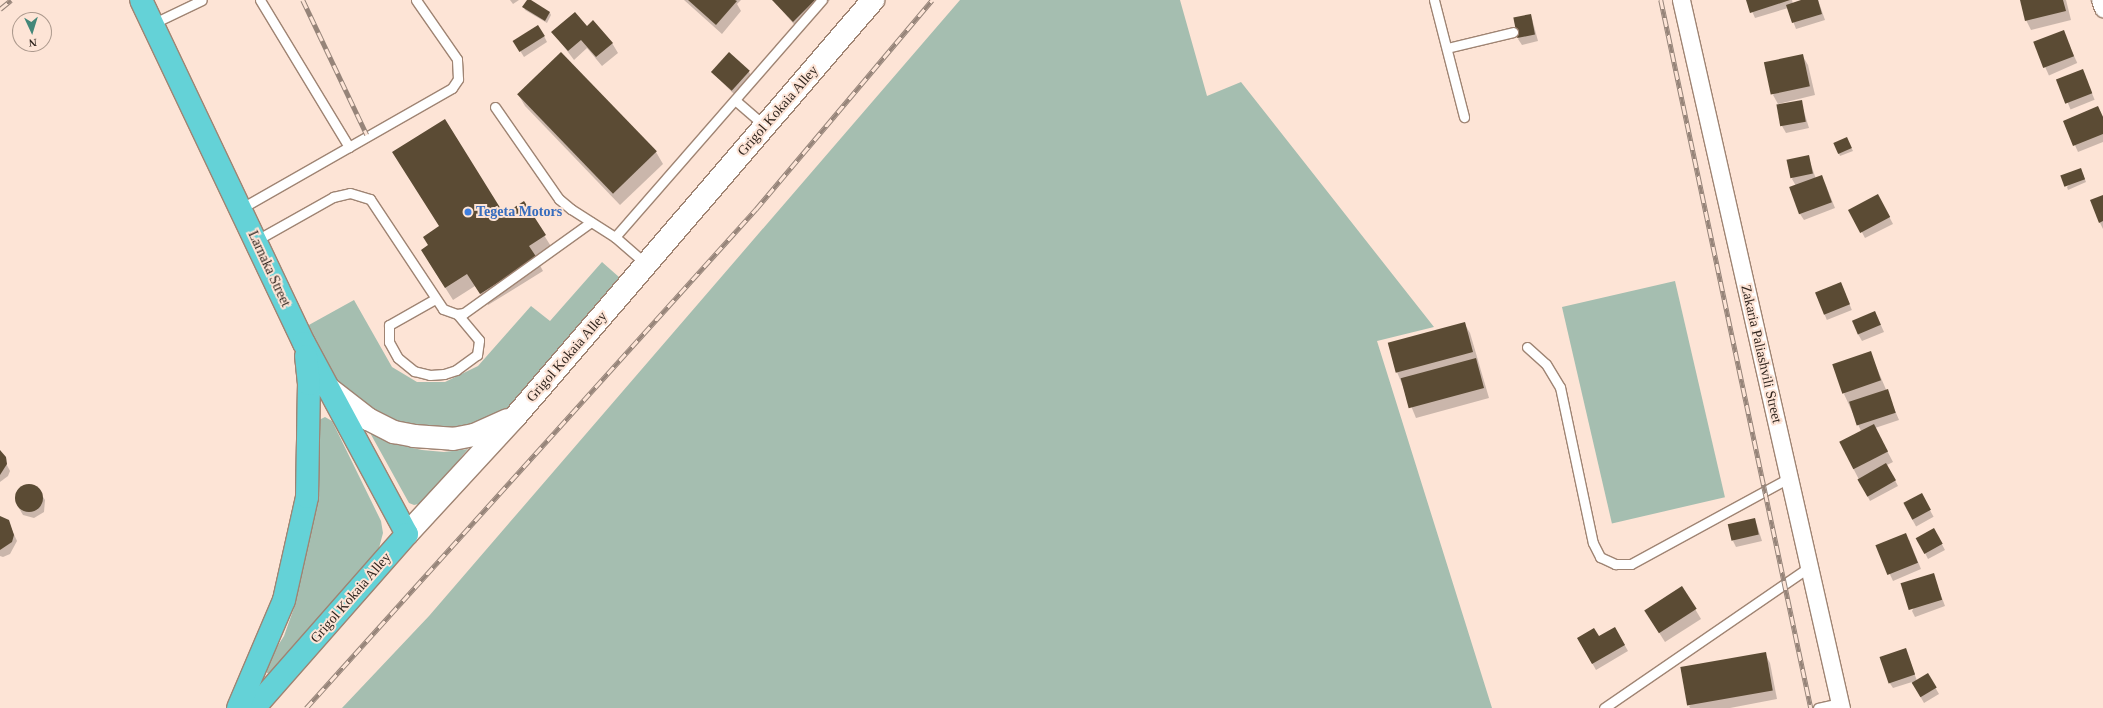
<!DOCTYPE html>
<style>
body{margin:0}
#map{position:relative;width:2103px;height:708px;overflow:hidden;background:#fde4d6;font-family:Georgia,serif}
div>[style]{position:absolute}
.green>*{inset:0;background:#a5beb0;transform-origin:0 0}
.shadow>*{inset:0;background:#0003;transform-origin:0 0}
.building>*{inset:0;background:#5b4b34;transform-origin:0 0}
.round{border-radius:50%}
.roads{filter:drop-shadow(1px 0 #9f8473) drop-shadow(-1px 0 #9f8473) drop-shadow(0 1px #9f8473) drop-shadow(0 -1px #9f8473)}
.service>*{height:9px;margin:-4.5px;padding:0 4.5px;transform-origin:4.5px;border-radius:4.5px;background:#fff}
.minor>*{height:17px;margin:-8.5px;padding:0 8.5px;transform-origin:8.5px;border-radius:8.5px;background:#fff}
.secondary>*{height:22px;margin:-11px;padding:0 11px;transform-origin:11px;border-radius:11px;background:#fff}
.trunk>*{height:22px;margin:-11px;padding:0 11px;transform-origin:11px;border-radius:11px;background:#64d2d7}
.rail>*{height:4.5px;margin-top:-2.25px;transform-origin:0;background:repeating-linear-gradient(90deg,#fde4d6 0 9px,#968479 0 18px);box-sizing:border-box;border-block:1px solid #968479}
.dots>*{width:11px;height:11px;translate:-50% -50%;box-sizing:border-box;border:2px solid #fde4d6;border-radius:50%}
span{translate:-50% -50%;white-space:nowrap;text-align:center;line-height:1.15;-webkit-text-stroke:4px #fde4d6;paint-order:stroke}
.street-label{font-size:14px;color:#30251e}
.shop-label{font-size:14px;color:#366cbe;font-weight:700}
.left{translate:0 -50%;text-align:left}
.north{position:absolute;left:12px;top:12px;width:40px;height:40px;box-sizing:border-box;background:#fde4d6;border:1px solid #ab988c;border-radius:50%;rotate:176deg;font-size:11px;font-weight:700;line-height:16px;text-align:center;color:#30251e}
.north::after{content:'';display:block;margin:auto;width:14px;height:18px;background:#438779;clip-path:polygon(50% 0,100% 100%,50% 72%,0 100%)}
</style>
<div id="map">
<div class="green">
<i style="clip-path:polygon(960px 0,1180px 0,1207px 96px,1241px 82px,1434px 327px,1377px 341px,1492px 708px,342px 708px,429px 616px)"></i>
<i style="clip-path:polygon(602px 262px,628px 285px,515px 417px,414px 436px,328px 388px,298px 331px,354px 300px,392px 367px,417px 382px,445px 382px,478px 366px,531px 306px,550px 321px)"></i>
<i style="left:1675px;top:281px;width:222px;height:116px;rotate:77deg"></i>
<i style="clip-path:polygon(325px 417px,332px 421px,381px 521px,383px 533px,379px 548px,275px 673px,270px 675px,265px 671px,266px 664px,284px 636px,295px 605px,309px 538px,319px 420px)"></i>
<i style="clip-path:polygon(369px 431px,399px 445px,422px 450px,444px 452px,468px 449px,423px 503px,414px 505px,409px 503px)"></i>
</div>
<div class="shadow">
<i style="clip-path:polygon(510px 0,519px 0,513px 4px)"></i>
<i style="clip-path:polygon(528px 0,550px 13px,551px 15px,547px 23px,525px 10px,524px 7px)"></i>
<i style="clip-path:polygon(684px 0,741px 0,737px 4px,741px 11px,722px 34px)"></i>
<i style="clip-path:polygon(773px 0,830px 0,799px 30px)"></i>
<i style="clip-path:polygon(1747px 0,1792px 0,1793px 4px,1818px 0,1825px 20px,1796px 29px,1788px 8px,1755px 18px)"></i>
<i style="clip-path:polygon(2021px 0,2066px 0,2071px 20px,2031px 30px,2026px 20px)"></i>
<i style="clip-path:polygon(1531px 15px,1538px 41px,1522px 45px,1518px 39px)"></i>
<i style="clip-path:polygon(587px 27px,612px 43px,618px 53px,602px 66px,587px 48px,574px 60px,553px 32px)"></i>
<i style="left:2063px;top:31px;width:35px;height:31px;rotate:66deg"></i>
<i style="clip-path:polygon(544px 36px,547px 42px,524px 57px,514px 41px)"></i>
<i style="clip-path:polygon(1802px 55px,1808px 65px,1815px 95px,1778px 104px,1773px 95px)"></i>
<i style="left:2083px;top:71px;width:31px;height:26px;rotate:68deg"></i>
<i style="clip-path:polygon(712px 72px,749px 72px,753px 78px,736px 96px)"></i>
<i style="clip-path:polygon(518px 94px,656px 152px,663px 164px,620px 205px,525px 106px)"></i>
<i style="clip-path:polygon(1801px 102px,1809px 128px,1786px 133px,1782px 126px)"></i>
<i style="clip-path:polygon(2098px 107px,2103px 117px,2103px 142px,2078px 152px,2064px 121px)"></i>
<i style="clip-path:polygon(1848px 141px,1853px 151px,1840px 156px,1835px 144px)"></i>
<i style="clip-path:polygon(1808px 156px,1816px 179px,1825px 183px,1835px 208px,1804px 220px,1800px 214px,1796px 186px,1792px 179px)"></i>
<i style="clip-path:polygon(2082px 172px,2086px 182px,2068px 190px,2067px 187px)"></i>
<i style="clip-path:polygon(2103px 197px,2103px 229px,2100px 223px)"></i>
<i style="clip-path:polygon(1881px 201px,1893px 224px,1865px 238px,1850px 210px)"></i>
<i style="clip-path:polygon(524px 203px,552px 248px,536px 258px,543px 271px,488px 305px,475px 286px,453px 300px,429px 262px,429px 246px,440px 227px,504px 215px)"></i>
<i style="left:1841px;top:283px;width:29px;height:27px;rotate:68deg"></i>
<i style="clip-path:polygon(1875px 312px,1884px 332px,1862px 341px,1858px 334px)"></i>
<i style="clip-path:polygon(1464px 323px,1470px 333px,1489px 398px,1416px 418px,1397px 372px)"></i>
<i style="clip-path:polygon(1870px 352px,1899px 420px,1875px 428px,1893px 462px,1887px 465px,1898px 486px,1870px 501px,1853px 468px,1861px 431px,1844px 394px)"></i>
<i style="clip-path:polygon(0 452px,10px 471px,8px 476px,0 482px)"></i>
<i style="clip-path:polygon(27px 485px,38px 489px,45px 500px,44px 512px,34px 518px,23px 515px,16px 503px,17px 491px)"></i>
<i style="left:1921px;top:494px;width:26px;height:20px;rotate:61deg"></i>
<i style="clip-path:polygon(0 518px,8px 521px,17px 541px,10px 554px,3px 557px,0 556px)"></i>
<i style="clip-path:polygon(1755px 519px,1762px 541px,1736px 547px,1733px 541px)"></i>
<i style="clip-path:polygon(1937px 535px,1945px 550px,1928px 559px,1925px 553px)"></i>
<i style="clip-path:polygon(1909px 540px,1921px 569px,1893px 581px,1877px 546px)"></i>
<i style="clip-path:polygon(1933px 574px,1945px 606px,1915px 617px,1912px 611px)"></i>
<i style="clip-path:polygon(1682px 587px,1701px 619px,1665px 642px,1651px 620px)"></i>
<i style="clip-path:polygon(1615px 628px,1628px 651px,1596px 670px,1578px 638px,1599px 638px)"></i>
<i style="clip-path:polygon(1906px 649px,1917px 681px,1928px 675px,1939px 694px,1924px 703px,1912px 682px,1893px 688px,1889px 682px)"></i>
<i style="clip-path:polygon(1765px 654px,1770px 663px,1777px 699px,1730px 708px,1690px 708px,1689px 706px)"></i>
</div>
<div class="building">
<i style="clip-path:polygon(527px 0,531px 0,550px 12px,545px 21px,522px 7px)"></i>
<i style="clip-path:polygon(688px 0,735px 0,737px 1px,716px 25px)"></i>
<i style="clip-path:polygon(772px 0,815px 0,793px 22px)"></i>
<i style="clip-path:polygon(1746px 0,1790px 0,1750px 13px)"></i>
<i style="clip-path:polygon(1801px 0,1818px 0,1822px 14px,1792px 23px,1786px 5px)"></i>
<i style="clip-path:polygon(2020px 0,2063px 0,2066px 11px,2025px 21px)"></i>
<i style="clip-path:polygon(575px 12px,587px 26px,593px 20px,613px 43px,596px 57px,581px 40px,568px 51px,551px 32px)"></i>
<i style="left:1531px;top:14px;width:21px;height:18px;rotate:79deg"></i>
<i style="left:538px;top:25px;width:13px;height:30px;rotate:58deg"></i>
<i style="left:2064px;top:30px;width:28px;height:33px;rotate:69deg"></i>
<i style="left:561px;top:52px;width:138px;height:61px;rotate:46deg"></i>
<i style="left:729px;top:52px;width:28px;height:27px;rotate:42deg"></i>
<i style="left:1803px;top:54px;width:33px;height:40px;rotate:78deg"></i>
<i style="left:2083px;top:69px;width:26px;height:29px;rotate:69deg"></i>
<i style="left:1802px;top:100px;width:22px;height:26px;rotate:80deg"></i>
<i style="clip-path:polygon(2098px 106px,2103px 117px,2103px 134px,2073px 146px,2063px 121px)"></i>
<i style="clip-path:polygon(445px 119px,504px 214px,524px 201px,546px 235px,529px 246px,537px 258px,480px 294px,467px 274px,445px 288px,421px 250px,428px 245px,423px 237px,439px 226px,392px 152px)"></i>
<i style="left:1847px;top:137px;width:12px;height:15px;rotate:66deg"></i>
<i style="left:1809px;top:155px;width:19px;height:23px;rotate:78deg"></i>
<i style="left:2081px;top:168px;width:12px;height:22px;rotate:70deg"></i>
<i style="left:1822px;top:175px;width:29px;height:35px;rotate:70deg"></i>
<i style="left:1878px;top:194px;width:26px;height:34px;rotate:62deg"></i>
<i style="clip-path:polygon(2103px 195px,2103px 221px,2099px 223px,2090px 200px)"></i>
<i style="left:1841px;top:282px;width:24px;height:28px;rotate:68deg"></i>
<i style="left:1875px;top:311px;width:15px;height:25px;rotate:67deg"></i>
<i style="left:1465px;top:322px;width:31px;height:80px;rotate:75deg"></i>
<i style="left:1871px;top:351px;width:31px;height:41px;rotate:71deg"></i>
<i style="left:1476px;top:358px;width:31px;height:78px;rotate:75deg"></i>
<i style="left:1888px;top:389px;width:25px;height:41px;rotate:72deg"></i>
<i style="left:1874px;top:424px;width:31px;height:39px;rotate:63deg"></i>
<i style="clip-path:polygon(0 450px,6px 457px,7px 464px,0 475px)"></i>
<i style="left:1886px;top:463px;width:20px;height:33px;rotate:60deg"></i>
<i class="round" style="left:15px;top:484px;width:28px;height:28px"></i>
<i style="left:1922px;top:493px;width:19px;height:21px;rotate:62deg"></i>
<i style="clip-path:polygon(0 516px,9px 520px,14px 535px,12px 542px,0 550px)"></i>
<i style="left:1755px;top:518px;width:17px;height:28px;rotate:77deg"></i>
<i style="left:1934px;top:528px;width:18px;height:21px;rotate:61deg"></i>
<i style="left:1906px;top:533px;width:32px;height:33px;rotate:68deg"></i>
<i style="left:1934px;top:573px;width:28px;height:35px;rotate:73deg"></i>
<i style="left:1682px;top:586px;width:27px;height:45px;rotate:57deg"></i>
<i style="clip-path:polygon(1615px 627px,1625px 645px,1592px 664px,1577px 638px,1594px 628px,1599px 636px)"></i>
<i style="left:1906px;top:648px;width:28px;height:28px;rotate:71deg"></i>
<i style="left:1766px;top:652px;width:39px;height:87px;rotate:80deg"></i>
<i style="left:1928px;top:673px;width:17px;height:19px;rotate:59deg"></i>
</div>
<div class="roads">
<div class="service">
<i style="left:260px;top:0;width:172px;rotate:58.8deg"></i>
<i style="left:1434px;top:0;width:121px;rotate:75.6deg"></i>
<i style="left:152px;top:24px;width:55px;rotate:-25.6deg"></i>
<i style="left:1447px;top:48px;width:68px;rotate:-13.6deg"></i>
<i style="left:735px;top:100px;width:40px;rotate:41deg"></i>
<i style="left:495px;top:107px;width:112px;rotate:55.2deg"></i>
<i style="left:559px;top:199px;width:16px;rotate:40deg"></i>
<i style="left:571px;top:209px;width:52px;rotate:32.5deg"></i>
<i style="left:615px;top:237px;width:41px;rotate:41.1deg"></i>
<i style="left:240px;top:209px;width:244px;rotate:-29.7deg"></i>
<i style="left:452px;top:88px;width:11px;rotate:-56deg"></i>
<i style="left:458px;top:79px;width:20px;rotate:-93deg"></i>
<i style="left:457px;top:59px;width:72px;rotate:-124.8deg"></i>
<i style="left:615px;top:237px;width:315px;rotate:-48.9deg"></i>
<i style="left:255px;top:241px;width:90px;rotate:-29.4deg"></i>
<i style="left:333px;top:197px;width:17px;rotate:-13deg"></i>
<i style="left:350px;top:193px;width:21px;rotate:17deg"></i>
<i style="left:370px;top:199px;width:132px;rotate:56.4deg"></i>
<i style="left:443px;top:309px;width:15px;rotate:20deg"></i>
<i style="left:457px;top:314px;width:7px;rotate:-8deg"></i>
<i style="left:464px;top:313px;width:156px;rotate:-35.6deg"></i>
<i style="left:435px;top:299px;width:53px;rotate:150.5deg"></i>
<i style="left:389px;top:325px;width:17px;rotate:90deg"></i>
<i style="left:389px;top:342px;width:18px;rotate:61deg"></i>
<i style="left:398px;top:358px;width:21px;rotate:39deg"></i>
<i style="left:414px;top:371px;width:16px;rotate:14deg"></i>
<i style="left:430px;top:375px;width:14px;rotate:-4deg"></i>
<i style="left:444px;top:374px;width:13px;rotate:-18deg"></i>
<i style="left:456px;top:370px;width:26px;rotate:-36deg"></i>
<i style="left:477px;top:355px;width:15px;rotate:-82deg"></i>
<i style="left:479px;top:340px;width:34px;rotate:-130deg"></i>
<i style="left:1527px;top:347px;width:25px;rotate:42deg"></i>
<i style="left:1546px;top:364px;width:27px;rotate:59deg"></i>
<i style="left:1560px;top:387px;width:159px;rotate:78.1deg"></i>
<i style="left:1593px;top:543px;width:16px;rotate:63deg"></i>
<i style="left:1600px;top:557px;width:17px;rotate:25deg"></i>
<i style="left:1615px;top:564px;width:16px"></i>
<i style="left:1631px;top:564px;width:180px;rotate:-28.6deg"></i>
<i style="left:1604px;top:708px;width:249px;rotate:-34.5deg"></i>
<i style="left:1818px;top:708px;width:23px;rotate:-13deg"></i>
</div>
<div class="minor">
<i style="left:1681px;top:0;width:726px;rotate:77.27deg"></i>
<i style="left:2100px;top:0;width:9px;rotate:69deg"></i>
</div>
<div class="secondary">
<i style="left:328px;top:388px;width:51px;rotate:37.8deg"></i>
<i style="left:368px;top:419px;width:29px;rotate:27deg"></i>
<i style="left:394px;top:432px;width:20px;rotate:11deg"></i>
<i style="left:414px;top:436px;width:39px;rotate:4deg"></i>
<i style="left:453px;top:439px;width:21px;rotate:-11deg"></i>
<i style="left:474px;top:435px;width:36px;rotate:-24deg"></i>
<i style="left:407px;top:534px;width:159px;rotate:-47.3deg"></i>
<i style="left:515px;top:417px;width:550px;rotate:-49.35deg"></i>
</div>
<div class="trunk">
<i style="left:141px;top:0;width:380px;rotate:64.6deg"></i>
<i style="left:304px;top:343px;width:217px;rotate:61.7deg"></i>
<i style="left:407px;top:534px;width:232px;rotate:131.3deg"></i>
<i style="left:238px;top:708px;width:117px;rotate:-66.9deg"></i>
<i style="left:284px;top:600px;width:106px;rotate:-77.4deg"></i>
<i style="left:307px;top:497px;width:113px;rotate:-89deg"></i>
<i style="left:309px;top:384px;width:28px;rotate:-96deg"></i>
</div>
</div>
<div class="rail">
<i style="left:303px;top:0;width:149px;rotate:64.6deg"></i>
<i style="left:1661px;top:0;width:724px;rotate:78.04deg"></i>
<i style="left:0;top:9px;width:14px;rotate:-39deg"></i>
<i style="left:306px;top:708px;width:672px;rotate:-47.96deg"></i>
<i style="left:756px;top:209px;width:273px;rotate:-49.9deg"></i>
</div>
<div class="dots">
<i style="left:468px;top:212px;background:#3f7fe0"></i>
</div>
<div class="street-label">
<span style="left:778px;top:111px;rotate:-49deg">Grigol Kokaia Alley</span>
<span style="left:269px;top:269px;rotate:65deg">Larnaka Street</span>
<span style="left:1761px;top:354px;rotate:77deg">Zakaria Paliashvili Street</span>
<span style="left:567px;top:357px;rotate:-49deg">Grigol Kokaia Alley</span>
<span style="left:351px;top:598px;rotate:-49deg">Grigol Kokaia Alley</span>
</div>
<div class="shop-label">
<span class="left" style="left:476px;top:212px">Tegeta Motors</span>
</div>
<div class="north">N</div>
</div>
